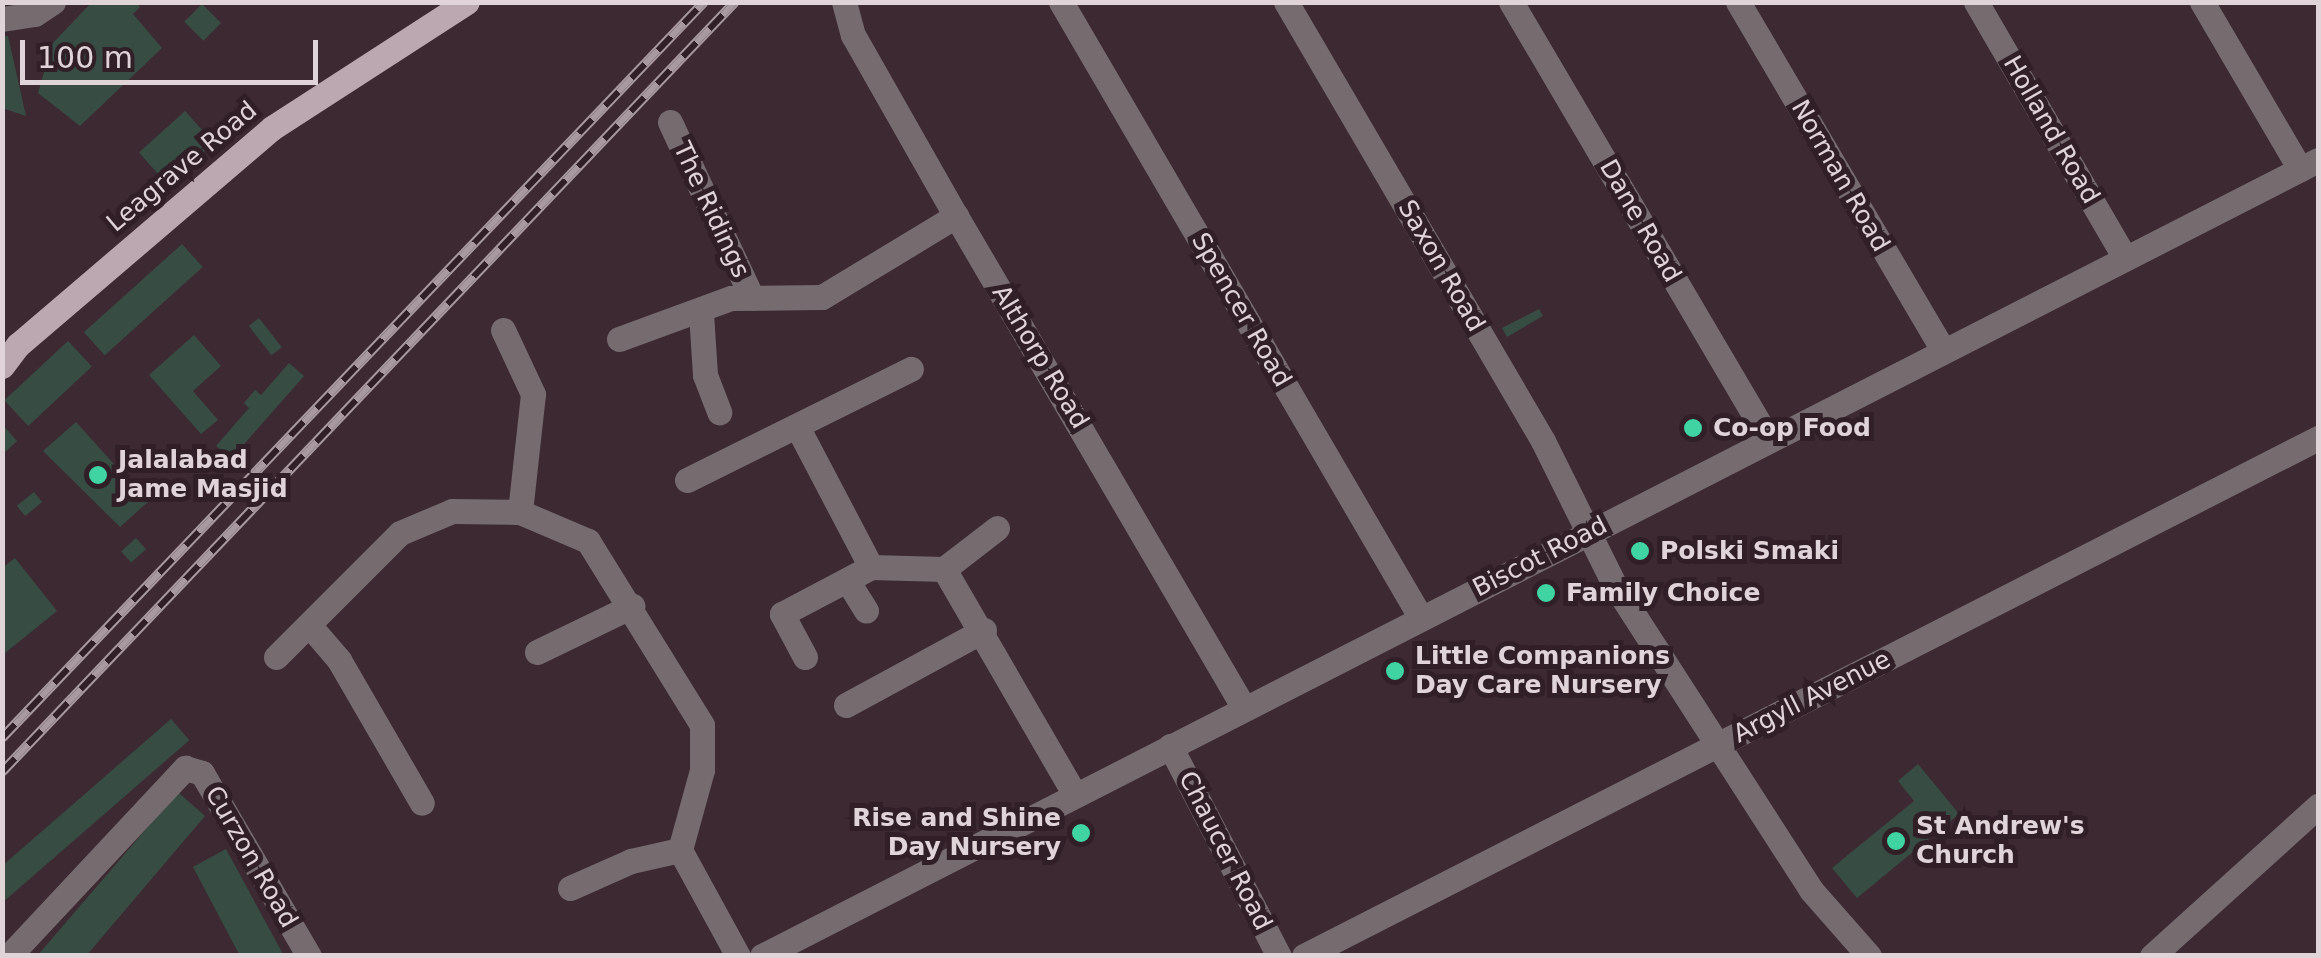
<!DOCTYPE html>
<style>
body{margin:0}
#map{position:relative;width:2321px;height:958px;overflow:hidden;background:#3c2932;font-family:"DejaVu Sans",sans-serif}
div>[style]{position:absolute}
.building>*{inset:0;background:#374d43;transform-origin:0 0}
.minor>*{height:25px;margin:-12.5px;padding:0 12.5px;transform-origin:12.5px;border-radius:12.5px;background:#766c70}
.major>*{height:25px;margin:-12.5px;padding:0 12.5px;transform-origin:12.5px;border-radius:12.5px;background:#bca8b1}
.rail>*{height:10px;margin-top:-5px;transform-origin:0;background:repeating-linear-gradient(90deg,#311f28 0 19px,#a899a0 0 38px);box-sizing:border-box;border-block:2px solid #a899a0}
.dots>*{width:28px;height:28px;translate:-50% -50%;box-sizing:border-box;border:5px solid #311f28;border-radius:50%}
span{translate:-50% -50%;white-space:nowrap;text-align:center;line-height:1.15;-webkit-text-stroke:10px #311f28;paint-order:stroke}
.street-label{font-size:25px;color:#e0d4d9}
.poi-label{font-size:25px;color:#e0d4d9;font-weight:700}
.left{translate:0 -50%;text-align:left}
.right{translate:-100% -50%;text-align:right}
.frame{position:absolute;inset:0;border:5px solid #e0d4d9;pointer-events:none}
.scale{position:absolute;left:20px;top:40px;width:298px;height:45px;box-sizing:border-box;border:5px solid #e0d4d9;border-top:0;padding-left:12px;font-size:30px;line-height:35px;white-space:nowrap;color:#e0d4d9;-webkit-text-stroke:8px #311f28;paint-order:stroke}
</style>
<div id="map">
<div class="building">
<i style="clip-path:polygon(92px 2px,135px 2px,140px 7px,133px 14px,162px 48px,80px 126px,38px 93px,52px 44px)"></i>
<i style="left:202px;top:4px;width:27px;height:25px;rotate:45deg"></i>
<i style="clip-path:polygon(2px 36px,8px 36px,26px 116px,2px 108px)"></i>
<i style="left:185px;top:111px;width:43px;height:62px;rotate:48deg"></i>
<i style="left:182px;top:244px;width:31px;height:132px;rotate:48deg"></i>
<i style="clip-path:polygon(1539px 309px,1543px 316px,1507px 337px,1502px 328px)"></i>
<i style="left:259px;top:318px;width:37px;height:13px;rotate:52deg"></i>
<i style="clip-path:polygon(194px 335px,221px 366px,193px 391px,218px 420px,201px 434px,149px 375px)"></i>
<i style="left:68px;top:341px;width:35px;height:87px;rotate:47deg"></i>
<i style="clip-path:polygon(289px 363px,304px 376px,231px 459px,216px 446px,249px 408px,244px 403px,255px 390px,261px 395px)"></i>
<i style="clip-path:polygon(76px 422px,148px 502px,120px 527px,43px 451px)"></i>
<i style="clip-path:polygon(2px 424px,17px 441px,2px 455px)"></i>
<i style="left:34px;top:492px;width:13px;height:22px;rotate:51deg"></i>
<i style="left:136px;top:538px;width:15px;height:20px;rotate:48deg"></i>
<i style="clip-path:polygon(15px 558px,57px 611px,5px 653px,2px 568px)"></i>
<i style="left:171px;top:719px;width:28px;height:252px;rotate:49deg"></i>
<i style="clip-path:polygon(1918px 764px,1959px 814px,1857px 898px,1832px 868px,1914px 801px,1898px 781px)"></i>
<i style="clip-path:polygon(178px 792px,205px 816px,86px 956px,37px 956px)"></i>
<i style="clip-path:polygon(226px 849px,284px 956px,240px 956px,193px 867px)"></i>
</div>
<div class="minor">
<i style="left:844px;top:2px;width:34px;rotate:75deg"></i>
<i style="left:853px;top:35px;width:208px;rotate:60.4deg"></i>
<i style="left:956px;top:216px;width:570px;rotate:59.66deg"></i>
<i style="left:1061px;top:2px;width:713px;rotate:59.7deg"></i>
<i style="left:1286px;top:2px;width:509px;rotate:59.65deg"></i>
<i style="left:1543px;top:441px;width:160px;rotate:63.6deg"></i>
<i style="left:1614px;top:584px;width:364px;rotate:57.2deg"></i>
<i style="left:1811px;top:890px;width:88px;rotate:48.7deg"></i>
<i style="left:1511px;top:2px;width:508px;rotate:59.5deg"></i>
<i style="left:1738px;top:2px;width:404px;rotate:59.5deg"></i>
<i style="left:1976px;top:2px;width:296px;rotate:59.8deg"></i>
<i style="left:2202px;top:2px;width:194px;rotate:59.6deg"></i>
<i style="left:2px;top:19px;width:33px;rotate:-9deg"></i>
<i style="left:35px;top:14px;width:22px;rotate:-34deg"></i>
<i style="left:670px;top:122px;width:194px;rotate:65deg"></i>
<i style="left:701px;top:313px;width:62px;rotate:86.3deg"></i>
<i style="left:705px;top:375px;width:40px;rotate:69deg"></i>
<i style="left:503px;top:330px;width:71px;rotate:64.9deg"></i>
<i style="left:533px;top:394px;width:119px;rotate:96.3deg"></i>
<i style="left:619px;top:339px;width:119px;rotate:-20.1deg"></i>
<i style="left:731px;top:298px;width:91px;rotate:-0.6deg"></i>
<i style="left:822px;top:297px;width:157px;rotate:-31.2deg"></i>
<i style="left:799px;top:430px;width:155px;rotate:62.3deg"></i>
<i style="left:687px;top:480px;width:250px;rotate:-26.4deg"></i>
<i style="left:944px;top:569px;width:67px;rotate:-37.7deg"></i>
<i style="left:847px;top:580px;width:36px;rotate:58deg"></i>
<i style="left:310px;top:626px;width:45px;rotate:49.5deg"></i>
<i style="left:339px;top:660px;width:165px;rotate:59.9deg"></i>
<i style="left:537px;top:652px;width:106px;rotate:-25.8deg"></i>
<i style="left:276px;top:657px;width:175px;rotate:-45deg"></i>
<i style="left:400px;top:533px;width:56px;rotate:-22.9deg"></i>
<i style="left:452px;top:511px;width:68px;rotate:0.8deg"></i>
<i style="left:520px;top:512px;width:74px;rotate:23.1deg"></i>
<i style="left:588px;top:541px;width:216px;rotate:58.2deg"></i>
<i style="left:702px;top:725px;width:45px;rotate:90deg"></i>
<i style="left:702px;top:770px;width:83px;rotate:105.4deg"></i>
<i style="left:680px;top:850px;width:121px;rotate:61.3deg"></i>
<i style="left:805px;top:657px;width:49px;rotate:-118.1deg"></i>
<i style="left:782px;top:614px;width:101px;rotate:-27.8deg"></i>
<i style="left:871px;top:567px;width:73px;rotate:1.6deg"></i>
<i style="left:944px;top:569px;width:261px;rotate:59.9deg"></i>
<i style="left:846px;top:705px;width:157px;rotate:-28.5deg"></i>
<i style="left:1170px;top:746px;width:237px;rotate:62.6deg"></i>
<i style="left:570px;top:888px;width:67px;rotate:-23.9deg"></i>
<i style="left:631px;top:861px;width:50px;rotate:-12.7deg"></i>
<i style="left:9px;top:956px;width:258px;rotate:-46.9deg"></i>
<i style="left:185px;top:768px;width:18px;rotate:16deg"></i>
<i style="left:202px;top:773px;width:212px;rotate:59.7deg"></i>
<i style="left:762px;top:956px;width:1748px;rotate:-27.09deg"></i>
<i style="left:1304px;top:956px;width:1139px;rotate:-27.06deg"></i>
<i style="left:2152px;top:956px;width:224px;rotate:-42.1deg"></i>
</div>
<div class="major">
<i style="left:2px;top:366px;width:26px;rotate:-53deg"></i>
<i style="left:18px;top:345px;width:334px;rotate:-40.5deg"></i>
<i style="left:272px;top:128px;width:232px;rotate:-32.9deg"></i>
</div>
<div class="rail">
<i style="left:2px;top:738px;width:1017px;rotate:-46.35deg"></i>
<i style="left:2px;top:772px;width:1063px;rotate:-46.41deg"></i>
</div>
<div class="dots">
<i style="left:1693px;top:428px;background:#40d4a2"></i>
<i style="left:98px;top:475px;background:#40d4a2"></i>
<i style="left:1640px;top:551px;background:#40d4a2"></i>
<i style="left:1546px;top:593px;background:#40d4a2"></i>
<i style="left:1395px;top:671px;background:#40d4a2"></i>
<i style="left:1081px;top:833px;background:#40d4a2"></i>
<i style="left:1896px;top:841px;background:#40d4a2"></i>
</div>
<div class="street-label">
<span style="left:2051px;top:130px;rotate:60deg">Holland Road</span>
<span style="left:182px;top:167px;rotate:-40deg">Leagrave Road</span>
<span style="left:1840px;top:176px;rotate:60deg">Norman Road</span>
<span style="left:711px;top:210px;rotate:65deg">The Ridings</span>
<span style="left:1640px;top:221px;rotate:60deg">Dane Road</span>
<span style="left:1441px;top:266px;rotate:60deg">Saxon Road</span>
<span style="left:1241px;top:310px;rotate:60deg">Spencer Road</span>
<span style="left:1040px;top:357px;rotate:59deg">Althorp Road</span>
<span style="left:1540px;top:557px;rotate:-27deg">Biscot Road</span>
<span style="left:1812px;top:697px;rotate:-27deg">Argyll Avenue</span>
<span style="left:1225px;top:851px;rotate:63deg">Chaucer Road</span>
<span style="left:251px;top:857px;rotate:60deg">Curzon Road</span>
</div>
<div class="poi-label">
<span class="left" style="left:1713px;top:428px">Co-op Food</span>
<span class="left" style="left:118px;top:475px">Jalalabad<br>Jame Masjid</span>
<span class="left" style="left:1660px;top:551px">Polski Smaki</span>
<span class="left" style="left:1566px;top:593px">Family Choice</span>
<span class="left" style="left:1415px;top:671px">Little Companions<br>Day Care Nursery</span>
<span class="right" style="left:1061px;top:833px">Rise and Shine<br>Day Nursery</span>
<span class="left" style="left:1916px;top:841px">St Andrew's<br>Church</span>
</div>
<div class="frame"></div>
<div class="scale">100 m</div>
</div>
